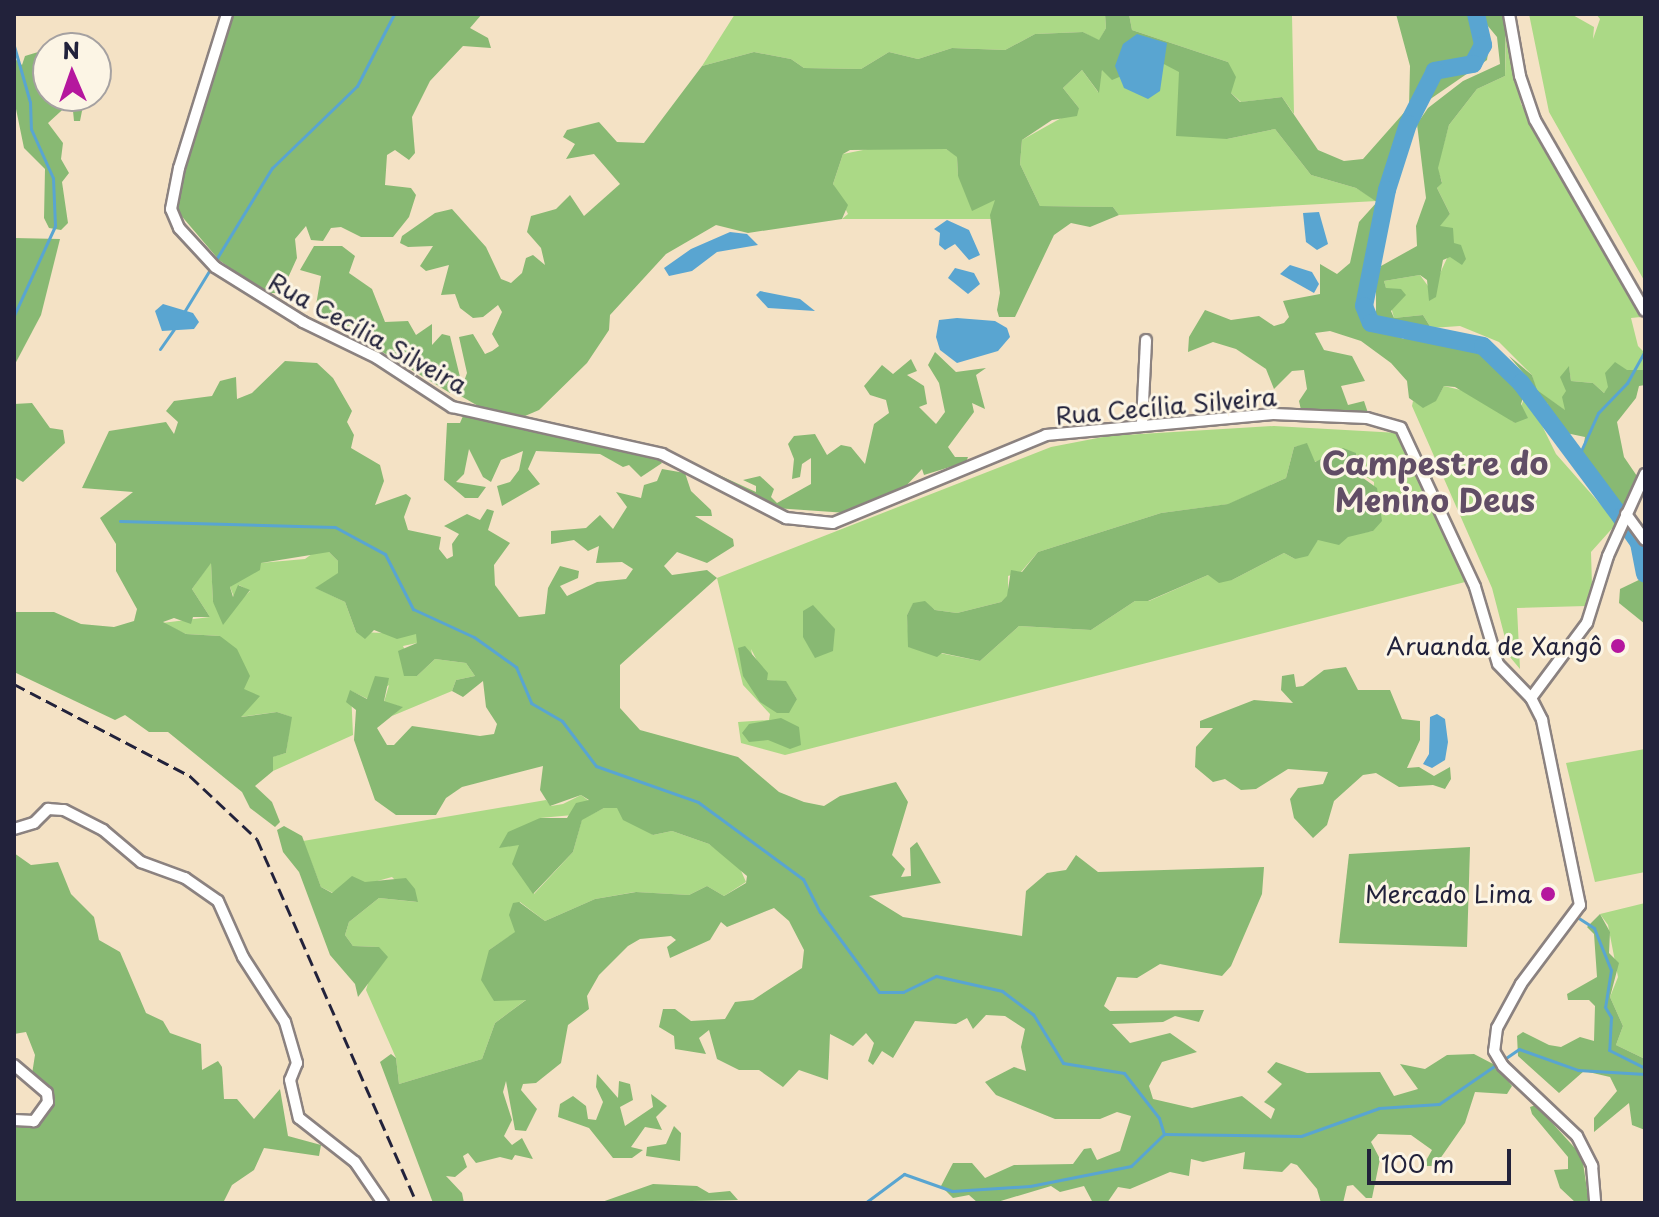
<!DOCTYPE html>
<meta charset="utf-8">
<style>
body{margin:0}
#map{position:relative;width:1659px;height:1217px;overflow:hidden;background:#f4e2c5;font-family:"Playpen Sans",sans-serif}
div>[style]{position:absolute}
.green>*{inset:0;background:#abd986}
.forest>*{inset:0;background:#88b973}
.water>*{inset:0;background:#59a5d1}
.stream>*{height:3px;margin:-1.5px;padding:0 1.5px;transform-origin:1.5px;border-radius:1.5px;background:#59a5d1}
.river>*{height:18px;margin:-9px;padding:0 9px;transform-origin:9px;border-radius:9px;background:#59a5d1}
.roads{filter:drop-shadow(2px 0 #8b8280) drop-shadow(-2px 0 #8b8280) drop-shadow(0 2px #8b8280) drop-shadow(0 -2px #8b8280)}
.minor>*{height:10px;margin:-5px;padding:0 5px;transform-origin:5px;border-radius:5px;background:#fff}
.rail>*{height:3px;margin-top:-1.5px;transform-origin:0;background:repeating-linear-gradient(90deg,#22223b 0 12px,transparent 0 18px)}
.dots>*{width:22px;height:22px;translate:-50% -50%;box-sizing:border-box;border:4px solid #fcf5e5;border-radius:50%}
span{translate:-50% -50%;white-space:nowrap;text-align:center;line-height:1.15;-webkit-text-stroke:6px #fcf5e5;paint-order:stroke}
.street-label{font-size:24px;color:#22223b}
.poi-label{font-size:24px;color:#22223b}
.right{translate:-100% -50%;text-align:right}
.district-label{font-size:32px;color:#614d66;font-weight:700}
.frame{position:absolute;inset:0;border:16px solid #22223b;pointer-events:none}
.north{position:absolute;left:32px;top:32px;width:80px;height:80px;box-sizing:border-box;background:#fcf5e5;border:2px solid #a5a1a1;border-radius:50%;rotate:358deg;font-size:22px;font-weight:700;line-height:32px;text-align:center;color:#22223b}
.north::after{content:'';display:block;margin:auto;width:28px;height:36px;background:#b5179e;clip-path:polygon(50% 0,100% 100%,50% 72%,0 100%)}
.scale{position:absolute;left:1367px;top:1149px;width:144px;height:36px;box-sizing:border-box;border:4px solid #22223b;border-top:0;padding-left:10px;font-size:24px;line-height:28px;white-space:nowrap;color:#22223b;-webkit-text-stroke:6px #fcf5e5;paint-order:stroke}
</style>
<div id="map">
<div class="green">
<i style="clip-path:polygon(735px 14px,1105px 14px,1106px 28px,1099px 41px,1083px 32px,1035px 34px,1005px 50px,952px 48px,918px 59px,889px 52px,861px 69px,804px 68px,791px 59px,754px 52px,702px 66px)"></i>
<i style="clip-path:polygon(1129px 14px,1292px 15px,1294px 114px,1282px 97px,1241px 102px,1231px 93px,1228px 62px,1132px 30px)"></i>
<i style="clip-path:polygon(1529px 14px,1571px 14px,1594px 27px,1593px 39px,1600px 19px,1596px 14px,1645px 14px,1645px 282px,1549px 112px)"></i>
<i style="clip-path:polygon(1507px 15px,1521px 104px,1641px 317px,1631px 318px,1638px 346px,1645px 353px,1645px 370px,1627px 370px,1604px 393px,1593px 383px,1571px 381px,1569px 367px,1566px 411px,1536px 390px,1532px 375px,1499px 342px,1460px 326px,1431px 328px,1423px 315px,1394px 318px,1384px 281px,1420px 275px,1436px 297px,1436px 282px,1454px 243px,1439px 226px,1450px 214px,1437px 188px,1442px 182px,1437px 168px,1449px 125px,1477px 89px,1505px 76px)"></i>
<i style="clip-path:polygon(1158px 61px,1180px 71px,1227px 139px,1275px 129px,1311px 175px,1356px 188px,1377px 201px,1119px 215px,1113px 207px,1040px 206px,1020px 164px,1022px 140px,1079px 108px,1063px 88px,1082px 70px,1098px 92px,1102px 69px)"></i>
<i style="clip-path:polygon(883px 146px,946px 149px,957px 156px,958px 176px,996px 199px,991px 219px,842px 219px,848px 214px,833px 184px,843px 154px)"></i>
<i style="clip-path:polygon(1444px 386px,1473px 393px,1515px 423px,1526px 393px,1556px 454px,1617px 523px,1591px 552px,1592px 586px,1586px 606px,1517px 608px,1520px 669px,1510px 657px,1492px 588px,1412px 406px,1413px 401px,1424px 407px,1436px 400px)"></i>
<i style="clip-path:polygon(evenodd,1274px 426px,1399px 433px,1469px 581px,785px 755px,741px 743px,738px 722px,769px 720px,770px 714px,743px 685px,717px 578px,1051px 447px,1108px 436px,1274px 426px,1307px 444px,1314px 462px,1334px 456px,1374px 482px,1373px 531px,1318px 540px,1295px 559px,1284px 553px,1232px 580px,1208px 575px,1149px 601px,1135px 601px,1091px 630px,1019px 626px,980px 661px,909px 647px,907px 615px,913px 604px,925px 602px,935px 610px,957px 613px,1001px 602px,1008px 596px,1008px 576px,1021px 572px,1038px 552px,1161px 513px,1229px 504px,1286px 478px,1294px 447px,1307px 444px,1274px 426px,751px 649px,767px 680px,786px 682px,797px 699px,761px 702px,751px 649px)"></i>
<i style="clip-path:polygon(316px 551px,329px 552px,338px 561px,339px 573px,316px 588px,345px 602px,356px 632px,416px 634px,421px 638px,417px 643px,403px 646px,417px 676px,435px 659px,466px 663px,475px 676px,456px 680px,452px 691px,392px 716px,402px 707px,384px 702px,389px 685px,368px 699px,351px 691px,353px 735px,273px 771px,272px 757px,286px 753px,291px 717px,277px 712px,240px 717px,244px 689px,220px 636px,186px 634px,162px 623px,210px 617px,192px 589px,211px 562px,213px 602px,227px 613px,250px 591px,239px 585px,234px 597px,230px 587px,260px 563px,305px 559px)"></i>
<i style="clip-path:polygon(1645px 749px,1645px 872px,1595px 882px,1566px 763px)"></i>
<i style="clip-path:polygon(581px 795px,589px 801px,573px 815px,540px 818px,521px 845px,534px 894px,573px 852px,582px 819px,604px 808px,618px 808px,653px 835px,672px 831px,709px 844px,739px 866px,746px 882px,724px 896px,707px 886px,689px 895px,635px 892px,595px 899px,545px 921px,520px 902px,516px 932px,489px 950px,527px 999px,495px 1023px,482px 1059px,399px 1084px,396px 1058px,366px 990px,379px 947px,353px 946px,345px 935px,349px 922px,379px 898px,417px 902px,392px 877px,333px 893px,321px 887px,303px 841px,546px 800px,551px 806px,563px 804px)"></i>
<i style="clip-path:polygon(1645px 903px,1645px 1059px,1616px 1045px,1623px 1026px,1610px 997px,1618px 977px,1608px 925px,1600px 914px)"></i>
</div>
<div class="forest">
<i style="clip-path:polygon(230px 14px,482px 14px,470px 28px,488px 38px,491px 48px,463px 46px,430px 81px,412px 117px,415px 153px,409px 160px,395px 150px,387px 155px,385px 185px,411px 188px,416px 195px,409px 217px,393px 237px,361px 237px,341px 227px,331px 228px,323px 241px,311px 240px,306px 226px,295px 239px,297px 258px,287px 280px,277px 293px,265px 293px,219px 260px,179px 213px,179px 188px)"></i>
<i style="clip-path:polygon(1105px 14px,1129px 14px,1132px 30px,1228px 62px,1236px 77px,1231px 93px,1240px 102px,1282px 97px,1318px 150px,1344px 161px,1363px 159px,1409px 107px,1410px 66px,1396px 14px,1467px 14px,1478px 23px,1489px 46px,1487px 60px,1426px 102px,1391px 178px,1394px 196px,1377px 251px,1365px 319px,1371px 327px,1404px 339px,1431px 335px,1491px 349px,1527px 385px,1521px 404px,1528px 418px,1515px 423px,1455px 387px,1444px 386px,1436px 401px,1423px 408px,1409px 398px,1407px 381px,1391px 363px,1361px 341px,1330px 331px,1315px 333px,1324px 350px,1352px 356px,1365px 381px,1341px 386px,1348px 405px,1364px 401px,1368px 413px,1301px 410px,1299px 401px,1307px 389px,1304px 370px,1292px 371px,1274px 389px,1266px 369px,1236px 349px,1213px 342px,1188px 352px,1189px 337px,1205px 310px,1231px 320px,1259px 316px,1274px 326px,1284px 323px,1289px 317px,1283px 301px,1320px 294px,1320px 264px,1337px 274px,1350px 263px,1359px 222px,1377px 202px,1356px 188px,1311px 175px,1275px 129px,1227px 139px,1176px 136px,1179px 72px,1158px 61px,1112px 80px,1102px 70px,1099px 93px,1082px 70px,1063px 88px,1079px 108px,1077px 116px,1052px 120px,1022px 140px,1020px 164px,1040px 206px,1113px 207px,1119px 215px,1090px 227px,1071px 223px,1054px 235px,1015px 317px,999px 317px,997px 310px,1000px 293px,990px 215px,995px 200px,972px 211px,958px 176px,957px 157px,946px 149px,850px 150px,843px 154px,833px 184px,848px 205px,842px 219px,748px 233px,716px 225px,666px 254px,610px 315px,609px 330px,587px 363px,539px 410px,525px 416px,480px 407px,459px 395px,467px 373px,459px 337px,473px 334px,485px 354px,492px 351px,499px 346px,492px 334px,502px 312px,498px 305px,483px 317px,473px 318px,460px 308px,455px 294px,441px 295px,449px 265px,426px 271px,420px 266px,433px 246px,408px 247px,400px 243px,402px 236px,435px 213px,452px 209px,486px 247px,501px 279px,511px 283px,522px 273px,526px 258px,533px 255px,545px 265px,541px 248px,527px 232px,531px 216px,556px 209px,570px 195px,584px 216px,620px 184px,594px 154px,566px 159px,575px 144px,563px 137px,567px 130px,599px 122px,617px 142px,644px 143px,702px 66px,754px 52px,791px 59px,804px 68px,861px 69px,889px 52px,918px 59px,952px 48px,1005px 50px,1035px 34px,1083px 32px,1099px 40px,1106px 28px)"></i>
<i style="clip-path:polygon(1478px 14px,1506px 14px,1505px 76px,1477px 89px,1449px 125px,1438px 168px,1442px 183px,1437px 188px,1450px 214px,1440px 226px,1453px 228px,1454px 243px,1461px 245px,1466px 259px,1462px 265px,1450px 257px,1443px 260px,1436px 297px,1429px 301px,1427px 280px,1420px 275px,1384px 281px,1386px 288px,1401px 289px,1406px 295px,1391px 311px,1394px 318px,1423px 315px,1431px 328px,1391px 324px,1376px 316px,1376px 278px,1381px 266px,1417px 246px,1416px 226px,1426px 198px,1417px 124px,1428px 108px,1463px 81px,1500px 64px,1497px 37px)"></i>
<i style="clip-path:polygon(48px 49px,48px 96px,85px 96px,80px 121px,74px 121px,72px 101px,48px 123px,63px 143px,61px 159px,69px 173px,62px 182px,68px 223px,61px 230px,49px 228px,44px 218px,45px 169px,24px 148px,16px 109px,14px 58px,22px 65px,25px 56px)"></i>
<i style="clip-path:polygon(14px 238px,60px 239px,41px 315px,14px 366px)"></i>
<i style="clip-path:polygon(314px 246px,342px 246px,355px 256px,349px 273px,372px 289px,385px 322px,408px 321px,416px 335px,432px 324px,432px 345px,442px 334px,450px 336px,461px 381px,450px 393px,315px 311px,321px 276px,300px 270px)"></i>
<i style="clip-path:polygon(935px 352px,956px 372px,986px 368px,976px 375px,985px 409px,972px 403px,974px 412px,948px 447px,955px 457px,968px 457px,966px 462px,924px 475px,922px 469px,904px 488px,847px 513px,775px 508px,706px 469px,756px 492px,756px 486px,743px 480px,760px 476px,774px 489px,771px 497px,777px 503px,811px 484px,811px 458px,802px 464px,800px 477px,792px 479px,794px 459px,788px 444px,794px 436px,815px 434px,827px 455px,841px 445px,851px 447px,865px 464px,874px 424px,889px 413px,886px 400px,870px 395px,864px 386px,882px 365px,893px 374px,911px 359px,917px 371px,907px 375px,924px 386px,927px 404px,919px 407px,936px 424px,945px 412px,939px 383px,928px 365px)"></i>
<i style="clip-path:polygon(1509px 356px,1532px 375px,1537px 390px,1565px 410px,1562px 397px,1566px 391px,1560px 377px,1569px 366px,1571px 381px,1593px 383px,1604px 393px,1608px 387px,1605px 373px,1615px 362px,1627px 370px,1645px 370px,1645px 385px,1639px 386px,1636px 398px,1617px 422px,1624px 457px,1639px 479px,1621px 511px,1606px 486px,1581px 463px,1585px 437px,1566px 433px,1553px 422px,1547px 403px,1541px 407px,1534px 400px,1530px 381px)"></i>
<i style="clip-path:polygon(285px 361px,317px 363px,333px 378px,352px 411px,347px 422px,354px 435px,351px 448px,380px 465px,384px 481px,375px 505px,406px 494px,411px 498px,404px 517px,408px 530px,441px 537px,439px 549px,447px 559px,453px 556px,452px 544px,459px 534px,444px 526px,467px 514px,480px 520px,487px 509px,494px 511px,488px 530px,510px 543px,494px 565px,495px 585px,519px 617px,545px 614px,548px 588px,560px 566px,579px 571px,578px 578px,560px 586px,567px 596px,597px 582px,626px 579px,633px 569px,622px 562px,596px 563px,599px 546px,588px 551px,574px 540px,551px 544px,551px 531px,586px 528px,600px 515px,613px 529px,627px 507px,616px 492px,641px 498px,644px 485px,657px 481px,662px 469px,685px 473px,691px 491px,711px 510px,712px 516px,695px 516px,733px 539px,734px 546px,707px 563px,677px 552px,664px 566px,672px 575px,707px 570px,717px 578px,620px 665px,620px 708px,640px 730px,738px 757px,779px 792px,804px 802px,824px 806px,840px 796px,896px 782px,908px 802px,892px 855px,905px 869px,901px 877px,911px 876px,910px 848px,917px 842px,941px 883px,869px 896px,903px 917px,1022px 936px,1026px 891px,1047px 873px,1066px 870px,1076px 855px,1098px 872px,1264px 867px,1262px 894px,1231px 966px,1222px 976px,1160px 964px,1137px 978px,1117px 977px,1104px 1006px,1110px 1011px,1204px 1010px,1199px 1022px,1175px 1016px,1163px 1022px,1112px 1024px,1130px 1043px,1170px 1033px,1197px 1052px,1162px 1062px,1149px 1086px,1153px 1099px,1192px 1108px,1242px 1096px,1271px 1119px,1275px 1109px,1264px 1102px,1282px 1084px,1267px 1072px,1276px 1062px,1307px 1073px,1380px 1072px,1394px 1096px,1418px 1089px,1400px 1064px,1425px 1069px,1447px 1055px,1474px 1054px,1495px 1065px,1512px 1086px,1507px 1094px,1475px 1092px,1465px 1123px,1435px 1166px,1423px 1166px,1432px 1150px,1411px 1135px,1378px 1134px,1371px 1142px,1380px 1159px,1372px 1198px,1366px 1198px,1353px 1185px,1347px 1186px,1343px 1203px,1321px 1203px,1317px 1189px,1297px 1165px,1291px 1163px,1282px 1172px,1243px 1169px,1245px 1152px,1203px 1162px,1191px 1159px,1189px 1176px,1170px 1172px,1130px 1189px,1118px 1187px,1107px 1203px,1093px 1203px,1084px 1186px,1060px 1192px,1051px 1186px,994px 1203px,978px 1203px,969px 1195px,953px 1198px,941px 1186px,953px 1163px,972px 1163px,985px 1178px,1014px 1165px,1073px 1164px,1084px 1149px,1091px 1148px,1097px 1160px,1120px 1151px,1131px 1116px,1117px 1112px,1100px 1119px,1055px 1119px,996px 1095px,985px 1082px,1014px 1067px,1026px 1071px,1021px 1047px,1025px 1029px,1005px 1016px,986px 1015px,973px 1029px,967px 1018px,956px 1024px,915px 1021px,893px 1058px,882px 1051px,873px 1065px,868px 1061px,874px 1043px,866px 1033px,853px 1046px,830px 1034px,828px 1080px,799px 1070px,783px 1087px,759px 1070px,739px 1070px,717px 1059px,709px 1030px,699px 1038px,706px 1054px,675px 1049px,674px 1036px,659px 1027px,663px 1009px,675px 1009px,691px 1021px,725px 1019px,735px 1002px,753px 1000px,802px 968px,804px 950px,789px 921px,774px 908px,727px 927px,721px 922px,710px 940px,670px 958px,667px 947px,676px 940px,671px 936px,640px 939px,628px 946px,599px 975px,587px 996px,589px 1009px,568px 1025px,561px 1063px,536px 1083px,523px 1084px,521px 1090px,537px 1109px,526px 1131px,515px 1130px,506px 1081px,503px 1092px,512px 1120px,504px 1136px,512px 1145px,522px 1138px,533px 1159px,515px 1155px,512px 1160px,500px 1157px,476px 1163px,468px 1153px,463px 1156px,467px 1167px,455px 1177px,446px 1176px,462px 1193px,464px 1203px,433px 1203px,380px 1062px,391px 1054px,396px 1058px,399px 1084px,482px 1059px,495px 1023px,526px 1000px,494px 1001px,481px 980px,489px 950px,515px 932px,509px 915px,513px 903px,519px 902px,545px 921px,595px 899px,636px 892px,689px 895px,707px 886px,724px 896px,746px 883px,747px 876px,709px 844px,672px 831px,653px 835px,623px 820px,617px 808px,604px 808px,582px 820px,573px 852px,533px 894px,512px 864px,519px 845px,499px 848px,508px 832px,540px 818px,567px 818px,576px 803px,589px 800px,581px 795px,550px 806px,540px 790px,543px 766px,462px 787px,446px 798px,436px 815px,396px 815px,375px 800px,354px 740px,356px 710px,346px 702px,350px 690px,367px 699px,375px 676px,389px 678px,384px 701px,403px 707px,377px 728px,387px 745px,394px 745px,412px 726px,480px 736px,494px 734px,497px 724px,486px 707px,483px 681px,463px 697px,452px 691px,456px 680px,475px 676px,466px 663px,435px 659px,417px 676px,404px 676px,398px 651px,417px 643px,416px 634px,397px 639px,374px 630px,365px 639px,356px 632px,345px 602px,315px 588px,338px 573px,338px 561px,329px 552px,261px 563px,260px 570px,230px 587px,233px 597px,238px 585px,250px 590px,223px 625px,213px 602px,211px 563px,192px 589px,210px 617px,193px 617px,191px 624px,174px 618px,163px 622px,186px 634px,220px 636px,237px 649px,250px 676px,244px 689px,260px 696px,241px 717px,277px 712px,292px 717px,286px 753px,273px 757px,273px 771px,255px 786px,272px 802px,280px 822px,275px 827px,250px 808px,242px 792px,168px 732px,149px 732px,125px 715px,115px 720px,14px 672px,14px 612px,54px 612px,81px 624px,114px 627px,134px 621px,137px 609px,116px 571px,116px 544px,100px 518px,133px 492px,82px 488px,109px 431px,166px 422px,174px 434px,178px 422px,166px 411px,174px 401px,212px 396px,220px 381px,236px 377px,237px 399px,252px 393px)"></i>
<i style="clip-path:polygon(32px 403px,50px 428px,63px 430px,65px 443px,23px 482px,14px 477px,14px 404px)"></i>
<i style="clip-path:polygon(463px 416px,656px 456px,662px 463px,641px 477px,629px 465px,623px 467px,600px 454px,536px 451px,528px 469px,540px 484px,502px 506px,497px 486px,510px 482px,519px 470px,523px 451px,501px 460px,491px 482px,483px 477px,469px 449px,464px 474px,456px 482px,486px 487px,478px 498px,465px 498px,444px 480px,447px 423px,460px 423px)"></i>
<i style="clip-path:polygon(1307px 443px,1315px 462px,1343px 448px,1356px 453px,1356px 473px,1377px 488px,1382px 521px,1373px 531px,1348px 537px,1339px 545px,1318px 540px,1308px 556px,1295px 559px,1284px 553px,1232px 580px,1219px 583px,1208px 575px,1148px 601px,1135px 601px,1091px 630px,1019px 626px,980px 661px,942px 653px,937px 657px,908px 647px,907px 615px,913px 603px,925px 601px,935px 610px,957px 613px,1001px 602px,1007px 596px,1011px 570px,1022px 572px,1038px 552px,1161px 513px,1228px 504px,1286px 478px,1294px 447px)"></i>
<i style="clip-path:polygon(1645px 577px,1645px 624px,1619px 603px,1620px 589px)"></i>
<i style="clip-path:polygon(813px 605px,835px 629px,833px 651px,815px 658px,803px 637px,803px 611px)"></i>
<i style="clip-path:polygon(745px 646px,768px 673px,767px 680px,786px 681px,797px 699px,789px 713px,777px 713px,760px 702px,743px 676px,738px 648px)"></i>
<i style="clip-path:polygon(1346px 667px,1358px 690px,1390px 690px,1402px 719px,1420px 721px,1420px 740px,1407px 768px,1419px 767px,1434px 776px,1450px 767px,1451px 779px,1445px 789px,1433px 785px,1399px 787px,1376px 773px,1363px 775px,1334px 801px,1327px 825px,1313px 838px,1294px 818px,1290px 799px,1298px 788px,1323px 784px,1328px 772px,1288px 769px,1256px 789px,1241px 790px,1225px 779px,1213px 782px,1195px 767px,1196px 747px,1213px 728px,1200px 728px,1200px 721px,1254px 700px,1293px 703px,1281px 690px,1282px 676px,1294px 674px,1296px 687px,1303px 686px,1324px 670px)"></i>
<i style="clip-path:polygon(781px 718px,799px 727px,801px 745px,790px 749px,768px 740px,749px 742px,742px 733px,749px 724px)"></i>
<i style="clip-path:polygon(284px 826px,302px 836px,321px 887px,332px 893px,352px 876px,365px 882px,406px 878px,415px 889px,418px 902px,379px 898px,349px 922px,345px 935px,353px 946px,379px 947px,388px 957px,358px 997px,355px 984px,330px 955px,299px 872px,283px 852px,277px 830px)"></i>
<i style="clip-path:polygon(1470px 847px,1467px 947px,1339px 943px,1349px 854px)"></i>
<i style="clip-path:polygon(14px 853px,31px 865px,58px 862px,71px 894px,94px 917px,99px 940px,120px 952px,146px 1013px,163px 1021px,170px 1033px,201px 1044px,202px 1070px,218px 1061px,222px 1067px,224px 1099px,237px 1099px,254px 1119px,280px 1089px,288px 1136px,321px 1145px,319px 1156px,264px 1148px,254px 1170px,232px 1185px,223px 1203px,14px 1203px,14px 1125px,34px 1122px,50px 1103px,32px 1074px,35px 1055px,26px 1032px,14px 1034px)"></i>
<i style="clip-path:polygon(1600px 914px,1610px 932px,1609px 953px,1619px 963px,1610px 997px,1623px 1026px,1616px 1045px,1645px 1059px,1645px 1130px,1632px 1125px,1629px 1103px,1594px 1132px,1594px 1118px,1617px 1091px,1610px 1077px,1584px 1071px,1559px 1093px,1518px 1056px,1517px 1036px,1523px 1032px,1549px 1045px,1561px 1047px,1580px 1037px,1594px 1041px,1595px 1006px,1589px 1000px,1568px 1000px,1567px 994px,1597px 977px,1594px 934px,1587px 927px)"></i>
<i style="clip-path:polygon(597px 1074px,618px 1098px,619px 1081px,630px 1084px,633px 1100px,620px 1107px,625px 1126px,653px 1107px,651px 1094px,667px 1106px,656px 1117px,662px 1130px,645px 1127px,631px 1147px,643px 1150px,632px 1158px,613px 1158px,589px 1128px,558px 1117px,560px 1104px,573px 1096px,586px 1106px,588px 1119px,596px 1120px,603px 1102px,596px 1087px)"></i>
<i style="clip-path:polygon(1536px 1105px,1582px 1156px,1589px 1203px,1576px 1203px,1560px 1188px,1554px 1170px,1568px 1169px,1568px 1157px,1532px 1114px,1530px 1107px)"></i>
<i style="clip-path:polygon(674px 1126px,681px 1133px,680px 1161px,646px 1156px,647px 1147px,666px 1144px)"></i>
<i style="clip-path:polygon(653px 1184px,697px 1186px,709px 1193px,730px 1191px,738px 1200px,599px 1203px)"></i>
</div>
<div class="water">
<i style="clip-path:polygon(1137px 34px,1167px 43px,1160px 91px,1148px 99px,1124px 88px,1115px 66px,1123px 44px)"></i>
<i style="clip-path:polygon(1319px 212px,1328px 244px,1317px 250px,1306px 242px,1303px 213px)"></i>
<i style="clip-path:polygon(947px 220px,969px 230px,980px 255px,969px 260px,955px 244px,945px 250px,939px 245px,940px 233px,934px 229px)"></i>
<i style="clip-path:polygon(730px 232px,747px 234px,758px 245px,717px 252px,692px 271px,669px 276px,664px 268px,691px 249px)"></i>
<i style="clip-path:polygon(1290px 265px,1312px 272px,1319px 284px,1314px 293px,1280px 274px)"></i>
<i style="clip-path:polygon(955px 268px,974px 273px,980px 284px,968px 294px,948px 278px)"></i>
<i style="clip-path:polygon(760px 291px,800px 299px,815px 311px,768px 308px,756px 295px)"></i>
<i style="clip-path:polygon(163px 304px,193px 313px,199px 322px,194px 329px,162px 331px,155px 311px)"></i>
<i style="clip-path:polygon(957px 318px,995px 321px,1007px 328px,1010px 337px,998px 351px,957px 363px,940px 350px,936px 337px,939px 320px)"></i>
<i style="clip-path:polygon(1437px 714px,1445px 719px,1448px 742px,1445px 760px,1432px 768px,1423px 764px,1429px 754px,1430px 717px)"></i>
</div>
<div class="stream">
<i style="left:14px;top:46px;width:58px;rotate:74.1deg"></i>
<i style="left:30px;top:102px;width:27px;rotate:88deg"></i>
<i style="left:31px;top:129px;width:54px;rotate:65.8deg"></i>
<i style="left:53px;top:178px;width:48px;rotate:87.6deg"></i>
<i style="left:55px;top:226px;width:98px;rotate:114.7deg"></i>
<i style="left:184px;top:312px;width:169px;rotate:-58.6deg"></i>
<i style="left:272px;top:168px;width:118px;rotate:-44deg"></i>
<i style="left:357px;top:86px;width:81px;rotate:-62.8deg"></i>
<i style="left:160px;top:349px;width:24px;rotate:-55deg"></i>
<i style="left:1576px;top:462px;width:54px;rotate:-65.8deg"></i>
<i style="left:1598px;top:413px;width:42px;rotate:-46deg"></i>
<i style="left:1627px;top:383px;width:37px;rotate:-61deg"></i>
<i style="left:120px;top:521px;width:215px;rotate:1.6deg"></i>
<i style="left:335px;top:527px;width:57px;rotate:28.4deg"></i>
<i style="left:385px;top:554px;width:62px;rotate:63deg"></i>
<i style="left:413px;top:609px;width:67px;rotate:24.7deg"></i>
<i style="left:474px;top:637px;width:52px;rotate:35.5deg"></i>
<i style="left:516px;top:667px;width:39px;rotate:67deg"></i>
<i style="left:531px;top:703px;width:36px;rotate:30deg"></i>
<i style="left:562px;top:721px;width:56px;rotate:52.9deg"></i>
<i style="left:596px;top:766px;width:108px;rotate:19.4deg"></i>
<i style="left:698px;top:802px;width:130px;rotate:36.3deg"></i>
<i style="left:803px;top:879px;width:37px;rotate:63deg"></i>
<i style="left:820px;top:912px;width:99px;rotate:53.6deg"></i>
<i style="left:879px;top:992px;width:24px"></i>
<i style="left:903px;top:992px;width:37px;rotate:-26deg"></i>
<i style="left:936px;top:976px;width:68px;rotate:12.8deg"></i>
<i style="left:1002px;top:991px;width:39px;rotate:37deg"></i>
<i style="left:1033px;top:1014px;width:57px;rotate:58.5deg"></i>
<i style="left:1063px;top:1063px;width:62px;rotate:9.3deg"></i>
<i style="left:1124px;top:1073px;width:57px;rotate:52.1deg"></i>
<i style="left:1159px;top:1118px;width:17px;rotate:73deg"></i>
<i style="left:1574px;top:915px;width:24px;rotate:33deg"></i>
<i style="left:1594px;top:928px;width:45px;rotate:68deg"></i>
<i style="left:1611px;top:970px;width:37px;rotate:99deg"></i>
<i style="left:1605px;top:1007px;width:12px;rotate:59deg"></i>
<i style="left:1611px;top:1017px;width:33px;rotate:93deg"></i>
<i style="left:1609px;top:1050px;width:40px;rotate:26.6deg"></i>
<i style="left:1645px;top:1091px;width:7px;rotate:90deg"></i>
<i style="left:739px;top:1203px;width:23px"></i>
<i style="left:865px;top:1203px;width:49px;rotate:-36.6deg"></i>
<i style="left:904px;top:1174px;width:51px;rotate:19.5deg"></i>
<i style="left:952px;top:1191px;width:78px;rotate:-3.7deg"></i>
<i style="left:1030px;top:1186px;width:103px;rotate:-11.2deg"></i>
<i style="left:1131px;top:1166px;width:46px;rotate:-44.1deg"></i>
<i style="left:1164px;top:1134px;width:137px;rotate:0.8deg"></i>
<i style="left:1301px;top:1136px;width:83px;rotate:-19.7deg"></i>
<i style="left:1379px;top:1108px;width:60px;rotate:-3.8deg"></i>
<i style="left:1439px;top:1104px;width:97px;rotate:-34.5deg"></i>
<i style="left:1519px;top:1049px;width:63px;rotate:19.6deg"></i>
<i style="left:1578px;top:1070px;width:67px;rotate:3.4deg"></i>
</div>
<div class="river">
<i style="left:1476px;top:14px;width:32px;rotate:77deg"></i>
<i style="left:1483px;top:45px;width:21px;rotate:118deg"></i>
<i style="left:1473px;top:64px;width:39px;rotate:170deg"></i>
<i style="left:1435px;top:71px;width:59px;rotate:117deg"></i>
<i style="left:1408px;top:124px;width:69px;rotate:107.7deg"></i>
<i style="left:1387px;top:190px;width:118px;rotate:101.2deg"></i>
<i style="left:1364px;top:306px;width:18px;rotate:68deg"></i>
<i style="left:1371px;top:323px;width:114px;rotate:11.6deg"></i>
<i style="left:1483px;top:346px;width:53px;rotate:44.2deg"></i>
<i style="left:1521px;top:383px;width:167px;rotate:53.3deg"></i>
<i style="left:1621px;top:517px;width:32px;rotate:55deg"></i>
<i style="left:1639px;top:543px;width:31px;rotate:79deg"></i>
</div>
<div class="roads">
<div class="minor">
<i style="left:227px;top:14px;width:161px;rotate:107.3deg"></i>
<i style="left:179px;top:168px;width:42px;rotate:101deg"></i>
<i style="left:171px;top:209px;width:21px;rotate:67deg"></i>
<i style="left:179px;top:228px;width:53px;rotate:47.3deg"></i>
<i style="left:215px;top:267px;width:104px;rotate:32deg"></i>
<i style="left:303px;top:322px;width:82px;rotate:25.9deg"></i>
<i style="left:377px;top:358px;width:90px;rotate:33.2deg"></i>
<i style="left:452px;top:407px;width:215px;rotate:12.6deg"></i>
<i style="left:662px;top:454px;width:140px;rotate:27.3deg"></i>
<i style="left:786px;top:518px;width:47px;rotate:6.1deg"></i>
<i style="left:833px;top:523px;width:230px;rotate:-22.4deg"></i>
<i style="left:1046px;top:435px;width:228px;rotate:-5.3deg"></i>
<i style="left:1273px;top:414px;width:94px;rotate:2.4deg"></i>
<i style="left:1367px;top:418px;width:35px;rotate:16deg"></i>
<i style="left:1401px;top:428px;width:175px;rotate:65deg"></i>
<i style="left:1475px;top:587px;width:80px;rotate:73.4deg"></i>
<i style="left:1498px;top:664px;width:47px;rotate:45.9deg"></i>
<i style="left:1531px;top:698px;width:25px;rotate:63deg"></i>
<i style="left:1542px;top:720px;width:189px;rotate:78.4deg"></i>
<i style="left:1580px;top:905px;width:99px;rotate:126.8deg"></i>
<i style="left:1521px;top:984px;width:50px;rotate:118.6deg"></i>
<i style="left:1497px;top:1028px;width:23px;rotate:97deg"></i>
<i style="left:1494px;top:1051px;width:17px;rotate:59deg"></i>
<i style="left:1503px;top:1066px;width:102px;rotate:43.4deg"></i>
<i style="left:1577px;top:1136px;width:34px;rotate:63deg"></i>
<i style="left:1592px;top:1166px;width:37px;rotate:85deg"></i>
<i style="left:1509px;top:14px;width:63px;rotate:79.9deg"></i>
<i style="left:1520px;top:76px;width:46px;rotate:71.2deg"></i>
<i style="left:1535px;top:120px;width:220px;rotate:60.1deg"></i>
<i style="left:1142px;top:423px;width:83px;rotate:-87.2deg"></i>
<i style="left:1626px;top:514px;width:32px;rotate:54deg"></i>
<i style="left:1531px;top:698px;width:94px;rotate:-53.3deg"></i>
<i style="left:1587px;top:623px;width:70px;rotate:-72.6deg"></i>
<i style="left:1608px;top:556px;width:90px;rotate:-65.7deg"></i>
<i style="left:14px;top:829px;width:21px;rotate:-17deg"></i>
<i style="left:34px;top:823px;width:20px;rotate:-45deg"></i>
<i style="left:48px;top:809px;width:16px;rotate:4deg"></i>
<i style="left:64px;top:810px;width:44px;rotate:27.1deg"></i>
<i style="left:103px;top:830px;width:50px;rotate:40.1deg"></i>
<i style="left:141px;top:862px;width:47px;rotate:20deg"></i>
<i style="left:185px;top:878px;width:40px;rotate:34.9deg"></i>
<i style="left:218px;top:901px;width:61px;rotate:65.9deg"></i>
<i style="left:243px;top:957px;width:77px;rotate:57.1deg"></i>
<i style="left:285px;top:1022px;width:43px;rotate:73.7deg"></i>
<i style="left:297px;top:1063px;width:18px;rotate:112deg"></i>
<i style="left:290px;top:1080px;width:39px;rotate:77deg"></i>
<i style="left:299px;top:1118px;width:71px;rotate:38.2deg"></i>
<i style="left:355px;top:1162px;width:50px;rotate:55.7deg"></i>
<i style="left:14px;top:1065px;width:43px;rotate:40.3deg"></i>
<i style="left:47px;top:1093px;width:9px;rotate:84deg"></i>
<i style="left:48px;top:1102px;width:24px;rotate:126deg"></i>
<i style="left:34px;top:1121px;width:20px;rotate:-177deg"></i>
</div>
</div>
<div class="rail">
<i style="left:14px;top:684px;width:199px;rotate:27.6deg"></i>
<i style="left:190px;top:776px;width:92px;rotate:43.2deg"></i>
<i style="left:257px;top:839px;width:398px;rotate:66.3deg"></i>
</div>
<div class="dots">
<i style="left:1618px;top:646px;background:#b5179e"></i>
<i style="left:1548px;top:894px;background:#b5179e"></i>
</div>
<div class="street-label">
<span style="left:368px;top:333px;rotate:29deg">Rua Cecília Silveira</span>
<span style="left:1166px;top:406px;rotate:-5deg">Rua Cecília Silveira</span>
</div>
<div class="poi-label">
<span class="right" style="left:1602px;top:646px">Aruanda de Xangô</span>
<span class="right" style="left:1532px;top:894px">Mercado Lima</span>
</div>
<div class="district-label">
<span style="left:1435px;top:481px">Campestre do<br>Menino Deus</span>
</div>
<div class="frame"></div>
<div class="north">N</div>
<div class="scale">100 m</div>
</div>
